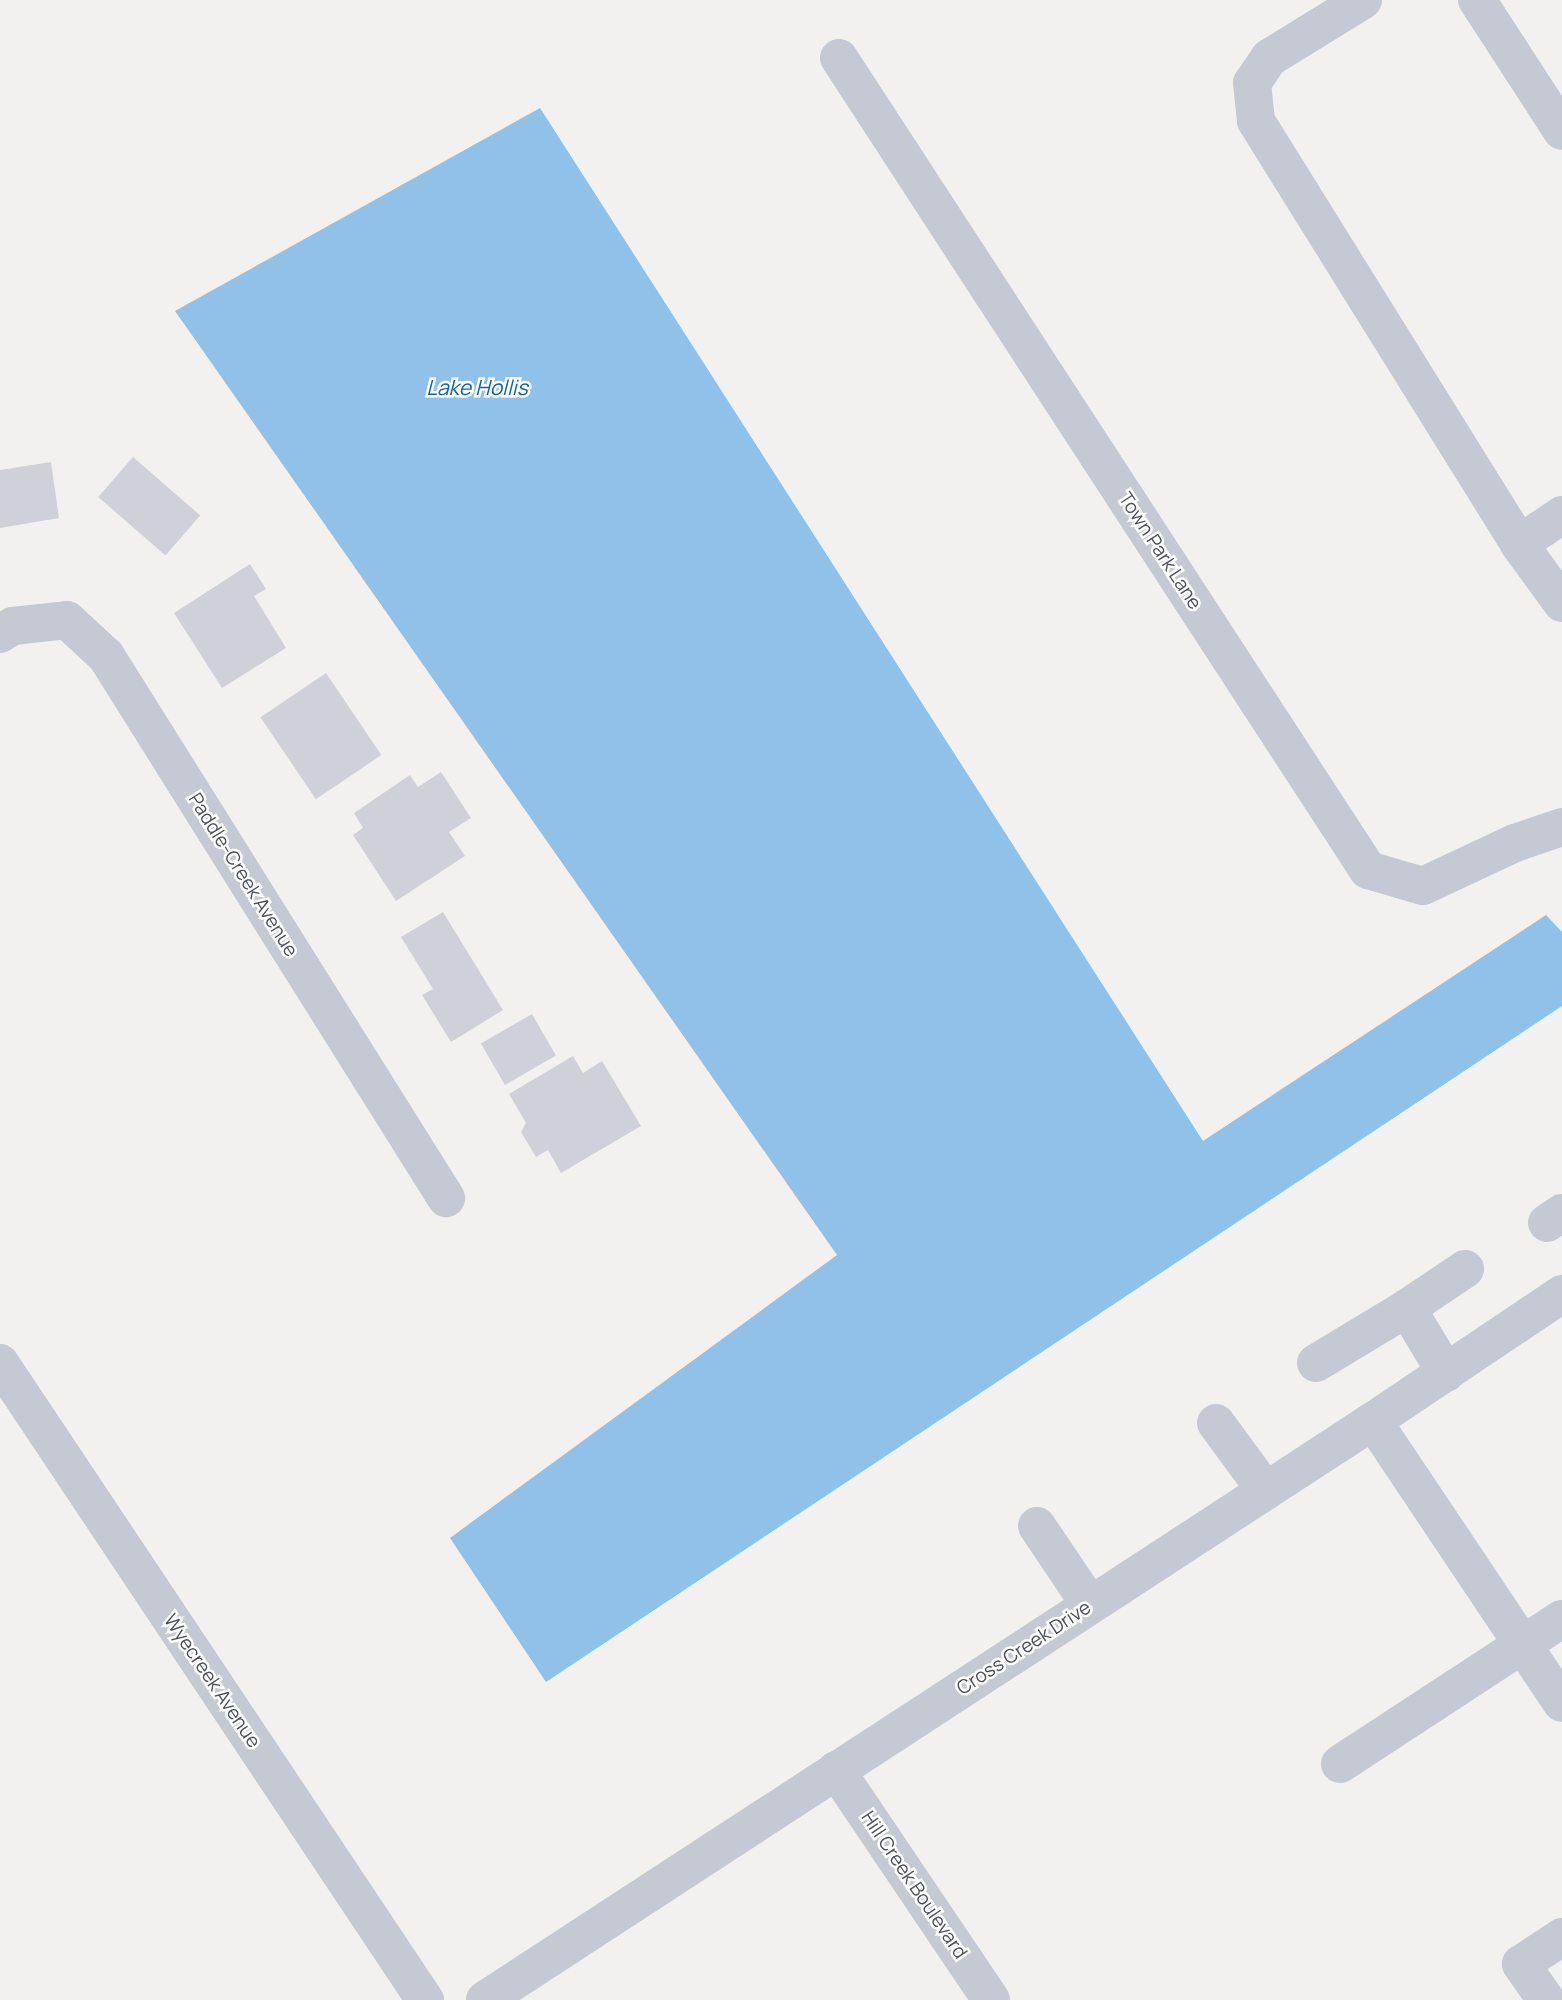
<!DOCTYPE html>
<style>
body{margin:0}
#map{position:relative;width:1562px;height:2000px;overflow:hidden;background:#f3f1f0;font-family:Manrope,sans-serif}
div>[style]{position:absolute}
.water>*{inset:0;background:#90c1e9}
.building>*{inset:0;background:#d0d1d8;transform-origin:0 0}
.minor>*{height:38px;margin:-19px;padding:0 19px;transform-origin:19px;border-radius:19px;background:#c5c9d4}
span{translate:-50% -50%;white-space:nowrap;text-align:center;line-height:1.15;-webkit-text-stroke:5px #fff;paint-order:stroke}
.street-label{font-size:19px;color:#494f5d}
.water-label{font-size:21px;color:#1164a8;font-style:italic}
</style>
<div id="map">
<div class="water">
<i style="clip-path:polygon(540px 108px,1203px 1141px,1546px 915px,1562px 932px,1562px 1006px,546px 1682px,450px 1538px,837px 1255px,175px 311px)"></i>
</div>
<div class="building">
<i style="left:133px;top:457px;width:89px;height:53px;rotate:41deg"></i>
<i style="clip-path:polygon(51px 462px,59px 518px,0 528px,0 470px)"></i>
<i style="clip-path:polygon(250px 564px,266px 589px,254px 596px,286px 648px,222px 688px,174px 613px)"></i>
<i style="left:326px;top:673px;width:99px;height:79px;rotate:56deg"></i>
<i style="clip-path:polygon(441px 772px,471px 818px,449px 832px,465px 856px,396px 901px,353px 835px,363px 828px,354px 813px,410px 775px,418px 787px)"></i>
<i style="clip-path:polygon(443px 912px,503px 1010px,451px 1042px,422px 995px,433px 989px,401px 937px)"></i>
<i style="left:532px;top:1014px;width:48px;height:59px;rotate:60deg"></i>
<i style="clip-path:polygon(573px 1056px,583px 1073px,602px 1061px,641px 1126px,561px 1173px,548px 1150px,536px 1157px,521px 1132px,526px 1123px,509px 1094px)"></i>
</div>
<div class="minor">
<i style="left:1363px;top:0;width:110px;rotate:148.3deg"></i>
<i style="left:1269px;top:58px;width:30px;rotate:124deg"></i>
<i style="left:1252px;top:83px;width:38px;rotate:84deg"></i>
<i style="left:1256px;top:121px;width:498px;rotate:58.1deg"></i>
<i style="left:1519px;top:544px;width:52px;rotate:-34deg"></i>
<i style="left:1477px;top:0;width:156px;rotate:57deg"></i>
<i style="left:839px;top:58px;width:969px;rotate:56.92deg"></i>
<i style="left:1368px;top:870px;width:57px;rotate:16.2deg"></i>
<i style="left:1423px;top:886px;width:102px;rotate:-25.1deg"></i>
<i style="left:1515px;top:843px;width:50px;rotate:-18.8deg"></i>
<i style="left:1519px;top:544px;width:73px;rotate:53.9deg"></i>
<i style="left:0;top:634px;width:15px;rotate:-32deg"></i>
<i style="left:13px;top:626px;width:54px;rotate:-6.3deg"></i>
<i style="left:67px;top:620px;width:53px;rotate:42.7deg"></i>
<i style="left:106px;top:656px;width:640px;rotate:57.9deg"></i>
<i style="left:1547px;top:1223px;width:18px;rotate:-34deg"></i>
<i style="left:0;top:1363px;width:766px;rotate:56.29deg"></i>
<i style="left:1316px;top:1363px;width:106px;rotate:-31.1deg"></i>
<i style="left:1446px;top:1373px;width:76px;rotate:-121deg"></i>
<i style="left:1407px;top:1308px;width:70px;rotate:-33.9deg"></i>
<i style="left:1373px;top:1421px;width:339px;rotate:56.2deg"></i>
<i style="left:1216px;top:1423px;width:84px;rotate:53.7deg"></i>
<i style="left:1037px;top:1526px;width:95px;rotate:56.1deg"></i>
<i style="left:1340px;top:1764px;width:265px;rotate:-33.2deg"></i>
<i style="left:836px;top:1770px;width:277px;rotate:56deg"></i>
<i style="left:485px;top:2000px;width:1060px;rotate:-33.11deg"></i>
<i style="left:1373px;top:1421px;width:228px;rotate:-33.9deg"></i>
<i style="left:1546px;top:2000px;width:44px;rotate:-124.8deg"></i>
<i style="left:1521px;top:1964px;width:49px;rotate:-33.4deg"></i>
</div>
<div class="street-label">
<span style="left:1160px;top:551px;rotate:57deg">Town Park Lane</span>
<span style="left:243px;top:875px;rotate:58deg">Paddle-Creek Avenue</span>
<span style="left:1024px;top:1648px;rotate:-33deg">Cross Creek Drive</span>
<span style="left:212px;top:1681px;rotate:56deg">Wyecreek Avenue</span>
<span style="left:914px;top:1885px;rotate:56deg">Hill Creek Boulevard</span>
</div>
<div class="water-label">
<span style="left:477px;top:387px">Lake Hollis</span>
</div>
</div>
